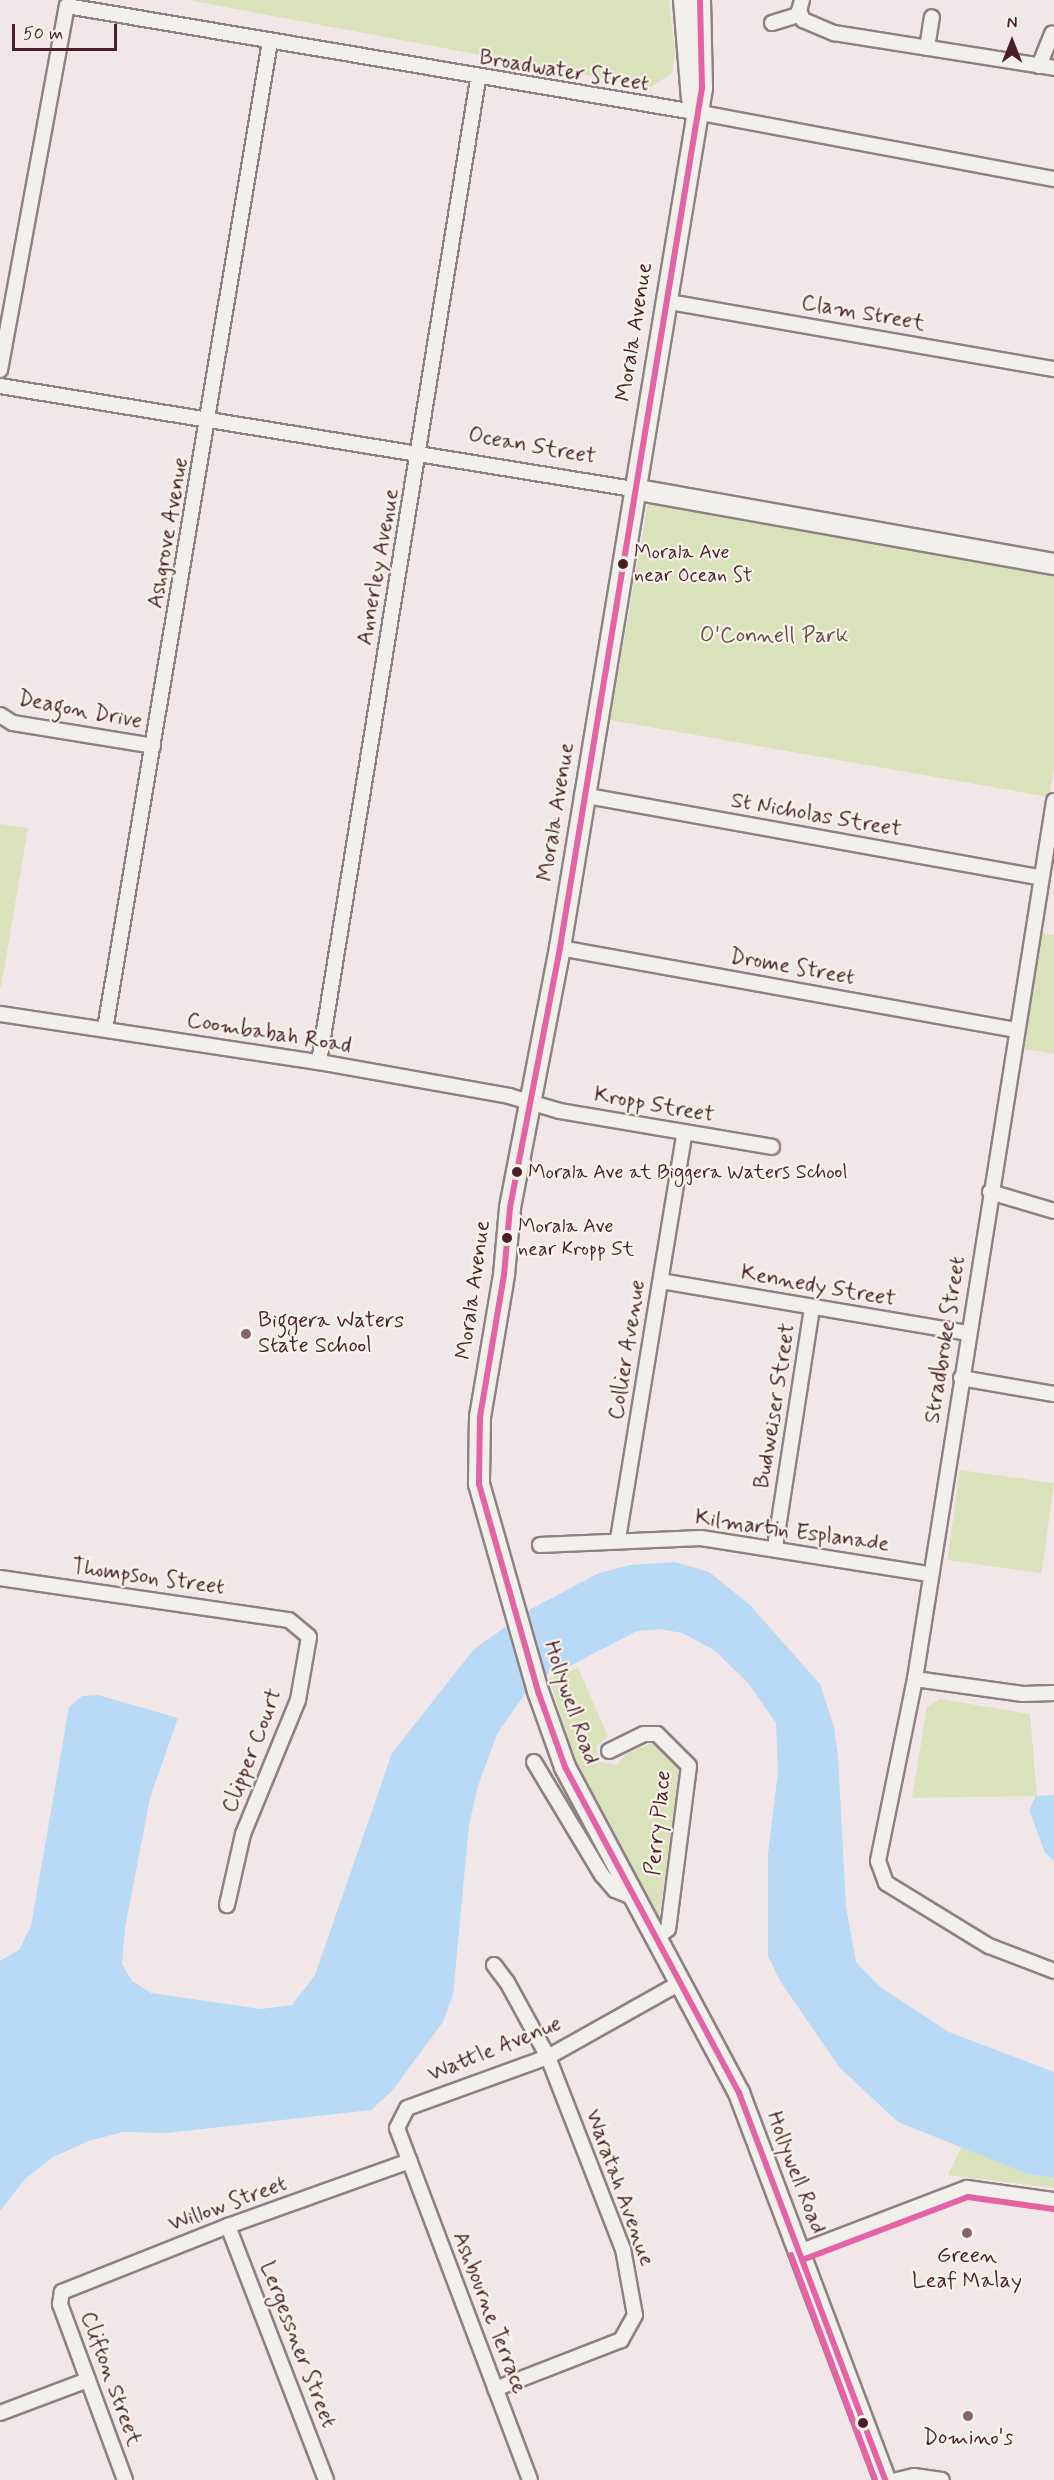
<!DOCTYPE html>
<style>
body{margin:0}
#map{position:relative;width:1054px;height:2480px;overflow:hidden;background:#f2e7e8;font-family:Mynerve,sans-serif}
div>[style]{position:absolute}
.green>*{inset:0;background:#d9e2ba;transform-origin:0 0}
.water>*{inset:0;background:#b8daf7}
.roads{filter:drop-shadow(2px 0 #8e8183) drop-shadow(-2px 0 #8e8183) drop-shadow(0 2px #8e8183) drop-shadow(0 -2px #8e8183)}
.street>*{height:14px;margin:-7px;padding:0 7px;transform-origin:7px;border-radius:7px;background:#f2f0ec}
.secondary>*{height:20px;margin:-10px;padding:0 10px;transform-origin:10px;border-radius:10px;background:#f2f0ec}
.bus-1>*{height:6px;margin:-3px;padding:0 3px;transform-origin:3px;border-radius:3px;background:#e463a4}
.bus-2>*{height:6px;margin:-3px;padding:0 3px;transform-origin:3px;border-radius:3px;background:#e463a4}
.dots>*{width:16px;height:16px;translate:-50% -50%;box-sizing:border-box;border:3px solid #f7f3e8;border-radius:50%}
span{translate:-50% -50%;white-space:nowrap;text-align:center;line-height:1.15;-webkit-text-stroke:4.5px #f7f3e8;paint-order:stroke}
.bus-label{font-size:20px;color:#4a1f2b}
.left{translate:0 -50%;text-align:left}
.street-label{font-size:22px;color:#4a1f2b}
.park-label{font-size:22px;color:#694f45}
.poi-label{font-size:22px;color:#4a1f2b}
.north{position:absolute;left:982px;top:12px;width:60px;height:60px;-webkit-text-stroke:4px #f7f3e8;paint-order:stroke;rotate:0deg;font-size:16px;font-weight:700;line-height:24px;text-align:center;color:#4a1f2b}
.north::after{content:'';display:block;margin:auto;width:21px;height:27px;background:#4a1f2b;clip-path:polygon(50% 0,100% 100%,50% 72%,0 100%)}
.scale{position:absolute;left:12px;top:24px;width:105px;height:27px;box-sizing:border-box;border:3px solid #4a1f2b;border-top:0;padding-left:8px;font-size:18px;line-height:21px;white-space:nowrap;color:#4a1f2b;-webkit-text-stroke:4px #f7f3e8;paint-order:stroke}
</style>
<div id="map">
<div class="green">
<i style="clip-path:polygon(188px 0,669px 0,675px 54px,672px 73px,651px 87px)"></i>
<i style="clip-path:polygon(648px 503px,1054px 575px,1054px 766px,1049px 797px,610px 720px)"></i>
<i style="clip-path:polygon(0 824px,28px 828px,1px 987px,0 987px)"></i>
<i style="clip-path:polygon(1042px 933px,1054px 935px,1054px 1054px,1024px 1049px)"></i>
<i style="left:960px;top:1470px;width:95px;height:91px;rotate:8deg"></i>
<i style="clip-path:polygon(578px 1668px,608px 1736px,596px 1747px,600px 1762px,616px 1765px,626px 1754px,655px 1742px,678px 1766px,680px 1782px,659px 1918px,572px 1752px,549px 1679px)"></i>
<i style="clip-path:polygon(940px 1699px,1030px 1714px,1037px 1796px,912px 1798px,927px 1707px)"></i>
<i style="clip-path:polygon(962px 2146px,1028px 2174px,1054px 2178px,1054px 2188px,948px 2175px)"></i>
</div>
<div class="water">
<i style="clip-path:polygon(675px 1562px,709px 1572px,749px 1604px,820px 1684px,834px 1727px,838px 1756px,846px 1907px,856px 1962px,880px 1987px,949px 2032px,1054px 2072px,1054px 2178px,1028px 2174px,898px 2122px,840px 2068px,780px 1981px,768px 1956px,768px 1854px,778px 1772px,776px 1723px,748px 1683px,714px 1650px,682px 1633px,659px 1629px,637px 1631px,560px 1671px,551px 1671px,524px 1695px,497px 1734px,478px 1786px,469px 1825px,453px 1995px,443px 2022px,392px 2091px,371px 2110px,167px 2133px,123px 2132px,89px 2141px,53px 2157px,26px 2178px,0 2211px,0 1961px,19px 1950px,31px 1926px,69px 1707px,82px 1696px,98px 1695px,178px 1718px,150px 1798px,125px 1928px,122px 1964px,132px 1981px,151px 1993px,261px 2009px,292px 2005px,315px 1975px,392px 1753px,474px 1649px,531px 1609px,599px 1573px,630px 1565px)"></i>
<i style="clip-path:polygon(1054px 1795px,1054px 1861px,1045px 1853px,1029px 1810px,1036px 1796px)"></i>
</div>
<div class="roads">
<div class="street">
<i style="left:802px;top:0;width:11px;rotate:105deg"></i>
<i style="left:799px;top:11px;width:10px;rotate:66deg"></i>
<i style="left:803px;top:20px;width:34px;rotate:23deg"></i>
<i style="left:834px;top:33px;width:223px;rotate:9deg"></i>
<i style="left:772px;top:23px;width:30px;rotate:-17deg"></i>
<i style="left:927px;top:48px;width:31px;rotate:-81deg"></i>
<i style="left:1039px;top:66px;width:35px;rotate:-68deg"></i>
<i style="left:664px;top:301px;width:396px;rotate:9.9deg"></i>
<i style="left:0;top:370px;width:370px;rotate:-79.6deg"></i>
<i style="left:67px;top:6px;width:648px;rotate:9.59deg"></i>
<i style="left:706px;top:114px;width:354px;rotate:10.6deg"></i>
<i style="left:0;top:386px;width:641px;rotate:9.24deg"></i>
<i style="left:0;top:715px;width:15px;rotate:32deg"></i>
<i style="left:13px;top:723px;width:142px;rotate:9.3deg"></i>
<i style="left:582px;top:795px;width:466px;rotate:10.2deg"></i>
<i style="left:1054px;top:801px;width:889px;rotate:99deg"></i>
<i style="left:915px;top:1679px;width:186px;rotate:101.5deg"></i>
<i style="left:878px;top:1861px;width:23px;rotate:70deg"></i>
<i style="left:886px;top:1883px;width:121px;rotate:31.5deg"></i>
<i style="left:989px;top:1946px;width:70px;rotate:21deg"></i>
<i style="left:560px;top:948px;width:464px;rotate:10.2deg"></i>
<i style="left:0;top:1014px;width:323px;rotate:8.6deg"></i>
<i style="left:319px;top:1062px;width:193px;rotate:10.1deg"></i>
<i style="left:509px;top:1096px;width:53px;rotate:16.4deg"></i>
<i style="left:560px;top:1111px;width:215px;rotate:9.6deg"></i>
<i style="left:105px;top:1029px;width:1001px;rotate:-80.51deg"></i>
<i style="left:319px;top:1062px;width:996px;rotate:-80.81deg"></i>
<i style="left:990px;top:1192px;width:67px;rotate:16.5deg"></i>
<i style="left:661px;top:1281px;width:311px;rotate:9.6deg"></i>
<i style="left:961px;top:1378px;width:94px;rotate:9.8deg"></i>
<i style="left:618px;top:1539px;width:412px;rotate:-80.7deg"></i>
<i style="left:540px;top:1545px;width:161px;rotate:-2.5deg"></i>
<i style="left:701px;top:1538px;width:231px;rotate:9deg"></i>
<i style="left:775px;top:1547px;width:243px;rotate:-81.2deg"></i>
<i style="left:0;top:1578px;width:292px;rotate:8.3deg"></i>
<i style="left:289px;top:1620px;width:26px;rotate:40deg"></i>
<i style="left:309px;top:1637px;width:64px;rotate:99.9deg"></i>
<i style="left:298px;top:1700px;width:145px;rotate:112.3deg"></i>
<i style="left:243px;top:1834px;width:73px;rotate:102.7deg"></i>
<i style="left:915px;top:1679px;width:109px;rotate:7.9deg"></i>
<i style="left:1023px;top:1694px;width:31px;rotate:-2deg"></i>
<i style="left:609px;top:1751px;width:39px;rotate:-26deg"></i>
<i style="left:644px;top:1734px;width:13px"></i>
<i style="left:657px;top:1734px;width:45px;rotate:45deg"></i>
<i style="left:689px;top:1766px;width:164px;rotate:97.3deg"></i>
<i style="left:668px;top:1929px;width:17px;rotate:144deg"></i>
<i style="left:534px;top:1762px;width:132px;rotate:59deg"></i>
<i style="left:602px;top:1875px;width:20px;rotate:49deg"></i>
<i style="left:615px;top:1890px;width:18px;rotate:22deg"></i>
<i style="left:494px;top:1965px;width:21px;rotate:53deg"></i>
<i style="left:507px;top:1982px;width:85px;rotate:61.3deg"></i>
<i style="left:548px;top:2057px;width:206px;rotate:68.7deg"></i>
<i style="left:623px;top:2249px;width:67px;rotate:79.7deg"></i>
<i style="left:635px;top:2315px;width:29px;rotate:119deg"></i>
<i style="left:621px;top:2340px;width:135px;rotate:158.7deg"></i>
<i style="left:228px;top:2226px;width:272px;rotate:68.9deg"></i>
<i style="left:799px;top:2252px;width:180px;rotate:-20.9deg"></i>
<i style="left:967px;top:2188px;width:88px;rotate:7.9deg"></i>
<i style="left:0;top:2413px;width:94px;rotate:-20.6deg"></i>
<i style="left:125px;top:2480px;width:188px;rotate:-110.3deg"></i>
<i style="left:60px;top:2304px;width:12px;rotate:-81deg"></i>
<i style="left:62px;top:2292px;width:179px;rotate:-21.7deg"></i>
<i style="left:228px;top:2226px;width:193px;rotate:-19.7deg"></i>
<i style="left:530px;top:2480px;width:376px;rotate:-110.7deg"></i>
<i style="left:397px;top:2128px;width:22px;rotate:-63deg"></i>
<i style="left:407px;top:2108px;width:150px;rotate:-19.9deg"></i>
<i style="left:548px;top:2057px;width:151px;rotate:-29.3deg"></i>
<i style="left:897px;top:2480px;width:17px;rotate:-13deg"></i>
<i style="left:914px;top:2476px;width:28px;rotate:8deg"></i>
</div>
<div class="secondary">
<i style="left:684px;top:0;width:99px;rotate:85.4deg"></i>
<i style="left:700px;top:0;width:88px;rotate:88.7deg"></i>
<i style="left:702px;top:88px;width:872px;rotate:99.38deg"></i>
<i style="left:560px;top:948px;width:265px;rotate:100.9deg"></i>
<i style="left:510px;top:1208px;width:67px;rotate:95.1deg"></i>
<i style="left:504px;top:1275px;width:144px;rotate:99.6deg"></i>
<i style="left:480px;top:1417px;width:67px;rotate:90.9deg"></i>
<i style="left:479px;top:1484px;width:218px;rotate:74.1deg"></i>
<i style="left:539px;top:1694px;width:77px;rotate:70.4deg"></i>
<i style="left:565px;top:1767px;width:370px;rotate:61.9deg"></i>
<i style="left:739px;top:2093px;width:414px;rotate:69.3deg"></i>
<i style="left:633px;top:489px;width:428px;rotate:10.1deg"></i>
</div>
</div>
<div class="bus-1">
<i style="left:700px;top:0;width:88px;rotate:88.7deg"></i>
<i style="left:702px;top:88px;width:872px;rotate:99.38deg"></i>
<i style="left:560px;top:948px;width:265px;rotate:100.9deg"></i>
<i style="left:510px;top:1208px;width:67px;rotate:95.1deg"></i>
<i style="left:504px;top:1275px;width:144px;rotate:99.6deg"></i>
<i style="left:480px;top:1417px;width:67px;rotate:90.9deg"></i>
<i style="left:479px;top:1484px;width:218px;rotate:74.1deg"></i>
<i style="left:539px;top:1694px;width:77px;rotate:70.4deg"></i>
<i style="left:565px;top:1767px;width:370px;rotate:61.9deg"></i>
<i style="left:739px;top:2093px;width:414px;rotate:69.3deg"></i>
</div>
<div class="bus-2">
<i style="left:791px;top:2255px;width:240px;rotate:69.5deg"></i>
<i style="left:802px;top:2260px;width:178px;rotate:-20.8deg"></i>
<i style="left:968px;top:2197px;width:86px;rotate:8deg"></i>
</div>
<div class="dots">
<i style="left:623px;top:564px;background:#4a1f2b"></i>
<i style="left:517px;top:1172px;background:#4a1f2b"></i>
<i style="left:507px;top:1238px;background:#4a1f2b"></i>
<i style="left:246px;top:1334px;background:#85656d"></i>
<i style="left:967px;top:2233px;background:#85656d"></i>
<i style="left:968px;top:2416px;background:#85656d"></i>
<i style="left:863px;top:2423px;background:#4a1f2b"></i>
</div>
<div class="bus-label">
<span class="left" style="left:634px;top:564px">Morala Ave<br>near Ocean St</span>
<span class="left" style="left:528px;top:1172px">Morala Ave at Biggera Waters School</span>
<span class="left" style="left:518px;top:1238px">Morala Ave<br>near Kropp St</span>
</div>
<div class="street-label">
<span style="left:564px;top:72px;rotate:9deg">Broadwater Street</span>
<span style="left:863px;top:314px;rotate:10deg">Clam Street</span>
<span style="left:635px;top:332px;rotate:-81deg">Morala Avenue</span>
<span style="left:532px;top:447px;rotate:10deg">Ocean Street</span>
<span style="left:169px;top:533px;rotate:-80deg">Ashgrove Avenue</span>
<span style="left:379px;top:567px;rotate:-80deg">Annerley Avenue</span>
<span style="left:80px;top:711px;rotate:11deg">Deagon Drive</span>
<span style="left:557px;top:812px;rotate:-81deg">Morala Avenue</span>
<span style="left:816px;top:816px;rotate:10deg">St Nicholas Street</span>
<span style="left:792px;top:968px;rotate:10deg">Drome Street</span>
<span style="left:269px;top:1034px;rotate:9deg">Coombabah Road</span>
<span style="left:654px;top:1106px;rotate:10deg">Kropp Street</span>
<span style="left:818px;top:1287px;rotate:10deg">Kennedy Street</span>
<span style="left:474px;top:1290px;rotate:-82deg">Morala Avenue</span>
<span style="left:946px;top:1340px;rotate:-81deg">Stradbroke Street</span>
<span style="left:628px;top:1350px;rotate:-81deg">Collier Avenue</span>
<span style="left:776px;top:1406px;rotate:-81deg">Budweiser Street</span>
<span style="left:792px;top:1532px;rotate:8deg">Kilmartin Esplanade</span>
<span style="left:148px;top:1578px;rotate:8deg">Thompson Street</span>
<span style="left:570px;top:1703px;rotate:71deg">Hollywell Road</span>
<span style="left:253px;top:1751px;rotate:-69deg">Clipper Court</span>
<span style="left:659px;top:1823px;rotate:-84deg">Perry Place</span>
<span style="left:495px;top:2050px;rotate:-22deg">Wattle Avenue</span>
<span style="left:795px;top:2173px;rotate:69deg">Hollywell Road</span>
<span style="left:619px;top:2188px;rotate:70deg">Waratah Avenue</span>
<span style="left:228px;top:2205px;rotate:-20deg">Willow Street</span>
<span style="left:489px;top:2313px;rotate:69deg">Ashbourne Terrace</span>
<span style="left:297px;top:2345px;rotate:69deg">Lergessner Street</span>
<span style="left:110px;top:2379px;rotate:70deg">Clifton Street</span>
</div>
<div class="park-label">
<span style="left:774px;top:637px">O'Connell Park</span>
</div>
<div class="poi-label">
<span class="left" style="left:258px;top:1334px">Biggera Waters<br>State School</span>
<span style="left:967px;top:2269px">Green<br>Leaf Malay</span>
<span style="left:968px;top:2439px">Domino's</span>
</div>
<div class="north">N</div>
<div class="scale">50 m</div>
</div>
